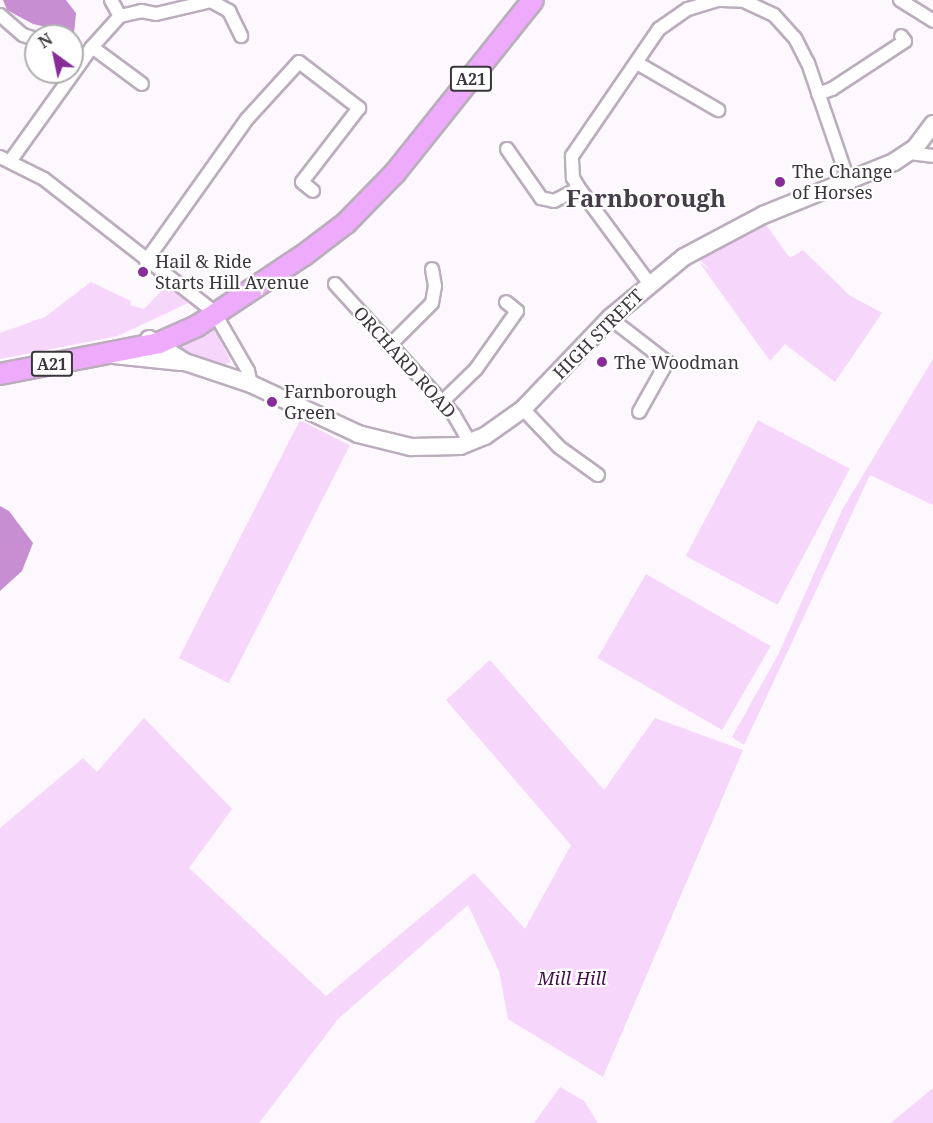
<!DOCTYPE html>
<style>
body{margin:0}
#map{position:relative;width:933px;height:1123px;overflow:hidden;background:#fdf7fe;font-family:"Noto Serif",serif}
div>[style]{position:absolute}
.green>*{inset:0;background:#f7d6fc;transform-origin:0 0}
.water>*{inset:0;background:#c88ed2}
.roads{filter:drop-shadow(2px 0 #bbadbd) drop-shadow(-2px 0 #bbadbd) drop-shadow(0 2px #bbadbd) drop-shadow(0 -2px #bbadbd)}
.minor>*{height:12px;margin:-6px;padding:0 6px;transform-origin:6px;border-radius:6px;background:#fff}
.secondary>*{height:16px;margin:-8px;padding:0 8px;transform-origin:8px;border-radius:8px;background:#fff}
.trunk>*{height:20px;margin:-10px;padding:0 10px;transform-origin:10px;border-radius:10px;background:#efabfb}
.dots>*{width:16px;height:16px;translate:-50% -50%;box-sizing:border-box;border:3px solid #fff;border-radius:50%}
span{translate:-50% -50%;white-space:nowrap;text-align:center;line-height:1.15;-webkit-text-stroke:4.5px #fff;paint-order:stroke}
.shield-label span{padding:2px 4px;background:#fff;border:2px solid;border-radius:4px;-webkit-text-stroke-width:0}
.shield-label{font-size:16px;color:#3b363c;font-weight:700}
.poi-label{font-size:18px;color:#3b363c}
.left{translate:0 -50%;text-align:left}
.street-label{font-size:18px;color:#3b363c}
.park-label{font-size:18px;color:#440e4d;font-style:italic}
.district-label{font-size:24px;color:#473c49;font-weight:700}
.north{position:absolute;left:24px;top:24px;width:60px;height:60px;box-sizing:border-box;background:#fff;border:2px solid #b1afb1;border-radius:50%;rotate:327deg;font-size:16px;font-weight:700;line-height:24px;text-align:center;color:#3b363c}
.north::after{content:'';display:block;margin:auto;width:21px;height:27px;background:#882d98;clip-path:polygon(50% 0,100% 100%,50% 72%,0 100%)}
</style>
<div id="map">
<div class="green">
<i style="clip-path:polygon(766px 225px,790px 258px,803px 250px,849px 295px,882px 313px,835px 382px,785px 344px,770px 361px,699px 262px,711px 271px,700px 260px)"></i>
<i style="clip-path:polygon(91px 282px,131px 301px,130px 305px,144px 309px,168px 284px,188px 303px,118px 336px,0 359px,0 333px,45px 317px)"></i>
<i style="clip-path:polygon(213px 326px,231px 362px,224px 365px,174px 349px,174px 343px)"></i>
<i style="clip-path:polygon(933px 359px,933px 505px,870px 475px,744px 745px,732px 737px,779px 653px,842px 510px)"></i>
<i style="left:300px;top:420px;width:56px;height:267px;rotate:27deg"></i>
<i style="left:758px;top:420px;width:104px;height:154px;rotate:28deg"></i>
<i style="left:646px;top:574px;width:144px;height:97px;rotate:30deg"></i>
<i style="clip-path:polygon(490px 660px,604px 790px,655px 718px,743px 750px,603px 1077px,508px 1019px,499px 971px,468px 905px,338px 1019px,259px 1123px,0 1123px,0 828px,83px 758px,97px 772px,144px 718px,232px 809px,189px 868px,326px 996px,474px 873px,525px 929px,571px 845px,446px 700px)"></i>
<i style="clip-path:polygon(560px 1087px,584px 1101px,598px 1123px,534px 1123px)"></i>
<i style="clip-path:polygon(933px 1088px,933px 1123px,891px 1123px)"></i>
</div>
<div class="water">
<i style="clip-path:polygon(3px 0,66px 0,76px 13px,74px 33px,33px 24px,7px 10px)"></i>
<i style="clip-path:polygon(0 506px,9px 511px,33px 543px,22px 571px,0 591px)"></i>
</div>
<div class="roads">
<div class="minor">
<i style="left:111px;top:0;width:18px;rotate:61deg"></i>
<i style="left:721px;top:0;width:23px;rotate:2deg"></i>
<i style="left:744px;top:1px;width:33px;rotate:25deg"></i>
<i style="left:774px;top:15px;width:31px;rotate:48deg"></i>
<i style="left:795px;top:38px;width:28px;rotate:63deg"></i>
<i style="left:808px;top:63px;width:127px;rotate:71.1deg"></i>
<i style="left:900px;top:0;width:39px;rotate:32deg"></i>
<i style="left:0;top:15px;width:30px;rotate:41deg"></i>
<i style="left:23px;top:35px;width:13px;rotate:18deg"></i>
<i style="left:92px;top:47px;width:62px;rotate:36.5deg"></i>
<i style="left:637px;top:63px;width:94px;rotate:30.1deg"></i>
<i style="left:818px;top:94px;width:15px;rotate:-20deg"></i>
<i style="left:832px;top:89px;width:87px;rotate:-33.3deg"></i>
<i style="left:905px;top:41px;width:6px;rotate:-129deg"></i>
<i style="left:507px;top:149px;width:60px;rotate:55.2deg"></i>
<i style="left:541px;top:198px;width:13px;rotate:13deg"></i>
<i style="left:554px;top:201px;width:28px;rotate:-27deg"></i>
<i style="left:909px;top:153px;width:24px;rotate:7deg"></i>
<i style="left:0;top:157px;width:49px;rotate:26.6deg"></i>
<i style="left:44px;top:179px;width:216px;rotate:38deg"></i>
<i style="left:214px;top:312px;width:68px;rotate:60deg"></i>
<i style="left:248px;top:371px;width:13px;rotate:77deg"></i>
<i style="left:11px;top:160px;width:139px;rotate:-54.4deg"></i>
<i style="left:92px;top:47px;width:42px;rotate:-47.9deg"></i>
<i style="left:120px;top:16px;width:22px;rotate:-13deg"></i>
<i style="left:141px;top:11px;width:15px;rotate:11deg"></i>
<i style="left:156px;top:14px;width:57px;rotate:-13.3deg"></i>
<i style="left:211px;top:1px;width:21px;rotate:29deg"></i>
<i style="left:229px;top:11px;width:28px;rotate:64deg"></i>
<i style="left:146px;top:261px;width:174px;rotate:-54.6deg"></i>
<i style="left:247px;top:119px;width:77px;rotate:-47.6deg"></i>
<i style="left:299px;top:62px;width:76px;rotate:37.5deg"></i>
<i style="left:359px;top:108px;width:93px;rotate:127.6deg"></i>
<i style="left:302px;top:182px;width:14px;rotate:39deg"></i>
<i style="left:649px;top:283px;width:118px;rotate:-126.4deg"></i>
<i style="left:579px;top:188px;width:12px;rotate:-121deg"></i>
<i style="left:573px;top:178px;width:22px;rotate:-93deg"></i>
<i style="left:572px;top:156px;width:154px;rotate:-55.6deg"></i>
<i style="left:659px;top:29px;width:35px;rotate:-35deg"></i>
<i style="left:688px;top:9px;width:30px;rotate:-17deg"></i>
<i style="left:335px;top:284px;width:177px;rotate:47.7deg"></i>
<i style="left:454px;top:415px;width:32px;rotate:60deg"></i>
<i style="left:610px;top:318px;width:72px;rotate:37.7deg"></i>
<i style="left:667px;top:362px;width:57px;rotate:119.2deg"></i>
<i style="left:391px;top:344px;width:58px;rotate:-45deg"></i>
<i style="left:432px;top:303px;width:17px;rotate:-80deg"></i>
<i style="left:435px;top:286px;width:17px;rotate:-100deg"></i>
<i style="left:442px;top:402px;width:47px;rotate:-44.1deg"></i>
<i style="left:476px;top:369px;width:71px;rotate:-54.7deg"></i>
<i style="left:517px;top:311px;width:14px;rotate:-141deg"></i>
<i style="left:523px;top:409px;width:52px;rotate:46.5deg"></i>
<i style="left:559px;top:447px;width:48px;rotate:35.7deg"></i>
</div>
<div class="secondary">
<i style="left:149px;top:339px;width:43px;rotate:32.6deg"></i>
<i style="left:185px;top:362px;width:70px;rotate:18.4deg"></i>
<i style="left:251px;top:384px;width:118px;rotate:25deg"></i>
<i style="left:358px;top:434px;width:55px;rotate:13.8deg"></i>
<i style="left:411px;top:447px;width:49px;rotate:-1.2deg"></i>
<i style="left:460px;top:446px;width:27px;rotate:-22deg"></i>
<i style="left:485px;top:436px;width:47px;rotate:-35.4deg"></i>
<i style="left:523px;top:409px;width:126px;rotate:-46.3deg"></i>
<i style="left:610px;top:318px;width:96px;rotate:-39.5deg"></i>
<i style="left:684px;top:257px;width:89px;rotate:-28deg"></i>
<i style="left:763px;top:215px;width:141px;rotate:-22deg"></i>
<i style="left:894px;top:162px;width:25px;rotate:-34deg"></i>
<i style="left:915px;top:148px;width:30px;rotate:-53deg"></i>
<i style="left:114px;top:355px;width:67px;rotate:6deg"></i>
</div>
<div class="trunk">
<i style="left:0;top:374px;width:162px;rotate:-11deg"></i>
<i style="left:159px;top:343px;width:42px;rotate:-24.1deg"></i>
<i style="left:197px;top:326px;width:128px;rotate:-33.6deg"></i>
<i style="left:304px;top:255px;width:53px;rotate:-37.3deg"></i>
<i style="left:346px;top:223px;width:70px;rotate:-45.6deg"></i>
<i style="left:395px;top:173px;width:221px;rotate:-51.4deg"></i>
</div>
</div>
<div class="dots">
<i style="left:780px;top:182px;background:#882d98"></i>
<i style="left:143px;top:272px;background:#882d98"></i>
<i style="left:602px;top:362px;background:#882d98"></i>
<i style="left:272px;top:402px;background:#882d98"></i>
</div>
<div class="shield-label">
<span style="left:471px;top:79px">A21</span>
<span style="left:52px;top:364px">A21</span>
</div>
<div class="poi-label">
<span class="left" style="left:792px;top:182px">The Change<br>of Horses</span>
<span class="left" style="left:155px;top:272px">Hail &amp; Ride<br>Starts Hill Avenue</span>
<span class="left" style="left:614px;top:362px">The Woodman</span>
<span class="left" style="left:284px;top:402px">Farnborough<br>Green</span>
</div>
<div class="street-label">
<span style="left:598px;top:334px;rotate:-45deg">HIGH STREET</span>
<span style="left:405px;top:362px;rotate:48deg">ORCHARD ROAD</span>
</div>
<div class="park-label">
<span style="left:572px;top:978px">Mill Hill</span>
</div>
<div class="district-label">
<span style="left:646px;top:198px">Farnborough</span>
</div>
<div class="north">N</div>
</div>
